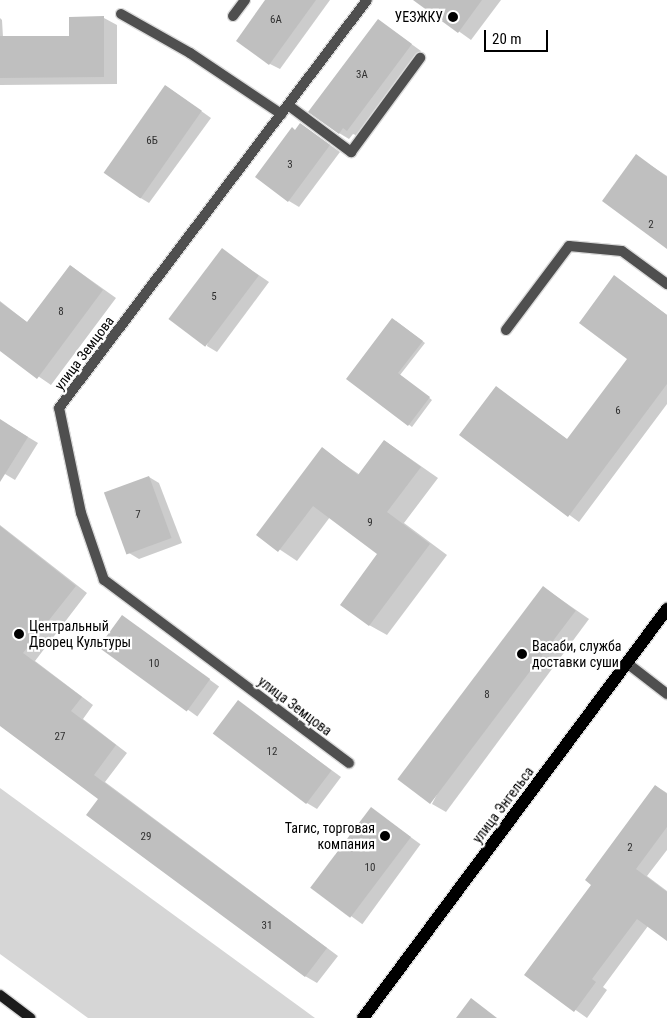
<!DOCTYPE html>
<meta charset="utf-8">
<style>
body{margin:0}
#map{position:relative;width:667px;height:1018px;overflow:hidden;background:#fff;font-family:"Roboto Condensed",sans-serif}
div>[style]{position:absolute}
.green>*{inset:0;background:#d6d6d6}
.shadow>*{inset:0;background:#0003;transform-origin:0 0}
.building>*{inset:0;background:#bfbfbf;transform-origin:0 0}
.roads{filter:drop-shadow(1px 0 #dbdbdb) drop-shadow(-1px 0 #dbdbdb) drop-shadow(0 1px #dbdbdb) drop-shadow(0 -1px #dbdbdb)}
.lane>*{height:10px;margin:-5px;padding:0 5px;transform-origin:5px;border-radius:5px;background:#4f4f4f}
.street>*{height:10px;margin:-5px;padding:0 5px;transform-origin:5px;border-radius:5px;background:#4f4f4f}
.secondary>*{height:10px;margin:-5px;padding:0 5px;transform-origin:5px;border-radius:5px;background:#1c1c1c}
.primary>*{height:12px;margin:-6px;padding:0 6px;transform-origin:6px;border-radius:6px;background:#000}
.dots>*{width:14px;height:14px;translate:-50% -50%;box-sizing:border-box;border:2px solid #fff;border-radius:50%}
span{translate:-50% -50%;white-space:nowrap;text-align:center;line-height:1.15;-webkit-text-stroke:4.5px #fff;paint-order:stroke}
.number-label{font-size:11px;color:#303030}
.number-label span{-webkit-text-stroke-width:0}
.poi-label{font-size:14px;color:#000}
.right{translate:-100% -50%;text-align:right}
.left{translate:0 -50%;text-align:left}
.street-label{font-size:14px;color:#000}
.scale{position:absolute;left:484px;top:30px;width:64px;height:22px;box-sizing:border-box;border:2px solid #000;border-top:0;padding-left:6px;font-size:15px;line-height:18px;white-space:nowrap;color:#000;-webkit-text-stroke:4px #fff;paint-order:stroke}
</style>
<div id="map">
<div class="green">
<i style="clip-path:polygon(0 788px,315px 1018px,88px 1018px,0 954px)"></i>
</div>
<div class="shadow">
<i style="clip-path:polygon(267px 0,330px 0,280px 69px,270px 64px)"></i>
<i style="clip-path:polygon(415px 0,501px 0,471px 40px)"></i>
<i style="clip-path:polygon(0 18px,2px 20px,3px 37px,70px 37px,104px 18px,117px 25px,117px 84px,0 85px)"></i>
<i style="clip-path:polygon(378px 20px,421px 51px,358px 136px,353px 134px,349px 139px,339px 133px)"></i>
<i style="clip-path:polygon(166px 86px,211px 118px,149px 203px,139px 197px)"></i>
<i style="clip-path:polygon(301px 124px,340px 152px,299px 207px,289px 201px)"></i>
<i style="clip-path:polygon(636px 156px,667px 176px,667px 247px)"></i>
<i style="clip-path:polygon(222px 250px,269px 282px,217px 352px,207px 346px)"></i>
<i style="clip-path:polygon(71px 266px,116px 298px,51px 385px,0 350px,0 301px,28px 323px)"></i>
<i style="clip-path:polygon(615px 277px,667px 315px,667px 404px,579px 522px,461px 435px,496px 388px,568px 440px,629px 358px)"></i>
<i style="clip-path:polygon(396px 321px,425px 343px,400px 375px,432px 400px,412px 427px,348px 379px)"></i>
<i style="clip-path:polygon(0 420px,38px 443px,15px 480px,0 471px)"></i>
<i style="clip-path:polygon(385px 441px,438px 478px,404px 523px,447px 555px,387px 635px,369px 625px,379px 553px,330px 517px,297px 561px,258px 535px,322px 449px,360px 475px)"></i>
<i style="clip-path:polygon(149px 477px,159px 483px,182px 543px,139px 559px,129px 553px)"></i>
<i style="clip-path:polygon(0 525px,87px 593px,35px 661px,93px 705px,83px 719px,127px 753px,105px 782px,338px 956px,317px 983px,305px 976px,0 712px)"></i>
<i style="clip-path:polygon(543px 587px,589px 619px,446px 812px,432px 804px)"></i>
<i style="left:122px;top:616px;width:120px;height:37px;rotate:36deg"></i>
<i style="clip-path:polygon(239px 702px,341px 777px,317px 809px,307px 803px)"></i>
<i style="clip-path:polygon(656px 786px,667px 793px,667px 850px,647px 876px,667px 891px,667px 939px,648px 926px,603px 987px,607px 990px,587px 1018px,526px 975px,593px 885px)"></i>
<i style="left:372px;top:809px;width:60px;height:99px;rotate:36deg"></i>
</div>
<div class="building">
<i style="clip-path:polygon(265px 0,316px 0,269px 65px,236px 41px)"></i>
<i style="clip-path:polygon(413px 0,482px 0,458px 33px)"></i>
<i style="clip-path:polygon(104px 16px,104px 77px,0 78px,0 36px,69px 36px,69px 17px)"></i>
<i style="clip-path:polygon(378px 19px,412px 44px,347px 131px,343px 128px,339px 134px,308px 112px)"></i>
<i style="left:165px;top:85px;width:45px;height:107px;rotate:35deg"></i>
<i style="clip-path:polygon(300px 123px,330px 145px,288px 202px,255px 177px,292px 127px,295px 130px)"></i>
<i style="clip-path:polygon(636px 154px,667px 177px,667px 249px,602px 201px)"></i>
<i style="left:222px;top:248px;width:46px;height:89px;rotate:37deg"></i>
<i style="clip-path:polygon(70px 265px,103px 290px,37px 379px,0 351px,0 302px,27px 322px)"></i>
<i style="clip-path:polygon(614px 275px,667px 315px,667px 384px,568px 517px,459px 435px,496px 386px,567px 439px,627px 359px,579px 323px)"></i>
<i style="clip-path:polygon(392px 318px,423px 341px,398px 373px,430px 397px,408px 426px,346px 379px)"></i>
<i style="clip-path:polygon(0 419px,28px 437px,0 482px)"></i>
<i style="clip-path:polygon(384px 440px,421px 467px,387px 512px,430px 544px,369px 626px,340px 605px,377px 554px,313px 506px,278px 552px,256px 535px,322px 447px,358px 475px)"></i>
<i style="left:149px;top:476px;width:66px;height:48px;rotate:70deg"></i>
<i style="clip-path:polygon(0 526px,76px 586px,23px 653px,82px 697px,71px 711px,116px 745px,94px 775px,327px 948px,305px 977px,86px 815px,98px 799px,0 726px)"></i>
<i style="left:543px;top:586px;width:41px;height:242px;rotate:37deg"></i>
<i style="left:122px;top:615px;width:109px;height:40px;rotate:36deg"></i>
<i style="left:238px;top:700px;width:117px;height:42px;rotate:37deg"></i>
<i style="clip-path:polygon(655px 785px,667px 794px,667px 827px,636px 869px,667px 892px,667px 941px,637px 919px,592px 979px,596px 982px,574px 1012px,524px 975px,591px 885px,585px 880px)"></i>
<i style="left:371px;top:807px;width:50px;height:101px;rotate:37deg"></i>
<i style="clip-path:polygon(471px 998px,497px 1018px,456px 1018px)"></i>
</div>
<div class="roads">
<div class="lane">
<i style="left:121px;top:14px;width:79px;rotate:29.5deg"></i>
<i style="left:190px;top:53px;width:110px;rotate:33.8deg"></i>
<i style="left:233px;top:16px;width:20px;rotate:-53deg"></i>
<i style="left:288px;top:105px;width:79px;rotate:36.7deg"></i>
<i style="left:351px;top:152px;width:117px;rotate:-53.7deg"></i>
<i style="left:506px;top:330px;width:105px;rotate:-53.1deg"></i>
<i style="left:569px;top:246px;width:53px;rotate:5.4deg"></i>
<i style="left:622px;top:251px;width:56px;rotate:36.3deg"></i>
</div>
<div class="street">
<i style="left:627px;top:663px;width:51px;rotate:37.8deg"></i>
<i style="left:349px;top:763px;width:306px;rotate:-143.2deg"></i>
<i style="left:104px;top:580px;width:71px;rotate:-108.9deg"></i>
<i style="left:81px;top:513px;width:107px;rotate:-101.8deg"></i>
<i style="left:59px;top:408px;width:511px;rotate:-52.95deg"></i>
</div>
<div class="secondary">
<i style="left:0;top:995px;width:38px;rotate:37deg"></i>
</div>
<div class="primary">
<i style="left:363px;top:1018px;width:510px;rotate:-53.38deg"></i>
</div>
</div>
<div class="dots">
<i style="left:453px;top:17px;background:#000"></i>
<i style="left:19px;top:634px;background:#000"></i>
<i style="left:522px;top:654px;background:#000"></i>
<i style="left:385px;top:836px;background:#000"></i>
</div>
<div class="number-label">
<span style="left:276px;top:20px">6А</span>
<span style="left:362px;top:75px">3А</span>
<span style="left:152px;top:141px">6Б</span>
<span style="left:290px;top:165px">3</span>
<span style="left:651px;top:225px">2</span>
<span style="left:214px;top:297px">5</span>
<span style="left:61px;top:312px">8</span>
<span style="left:618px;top:411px">6</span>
<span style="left:138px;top:515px">7</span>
<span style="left:370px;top:523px">9</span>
<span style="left:154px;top:664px">10</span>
<span style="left:487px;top:695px">8</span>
<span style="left:60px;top:737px">27</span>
<span style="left:272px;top:752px">12</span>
<span style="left:146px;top:837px">29</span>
<span style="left:630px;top:848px">2</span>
<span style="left:370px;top:868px">10</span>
<span style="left:267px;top:926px">31</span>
</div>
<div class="poi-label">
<span class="right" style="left:443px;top:17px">УЕЗЖКУ</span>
<span class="left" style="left:29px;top:634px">Центральный<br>Дворец Культуры</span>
<span class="left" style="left:532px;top:654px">Васаби, служба<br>доставки суши</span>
<span class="right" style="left:375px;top:836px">Тагис, торговая<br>компания</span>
</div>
<div class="street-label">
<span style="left:84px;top:353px;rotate:-53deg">улица Земцова</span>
<span style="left:295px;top:706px;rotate:37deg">улица Земцова</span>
<span style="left:503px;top:805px;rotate:-53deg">улица Энгельса</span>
</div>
<div class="scale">20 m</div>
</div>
